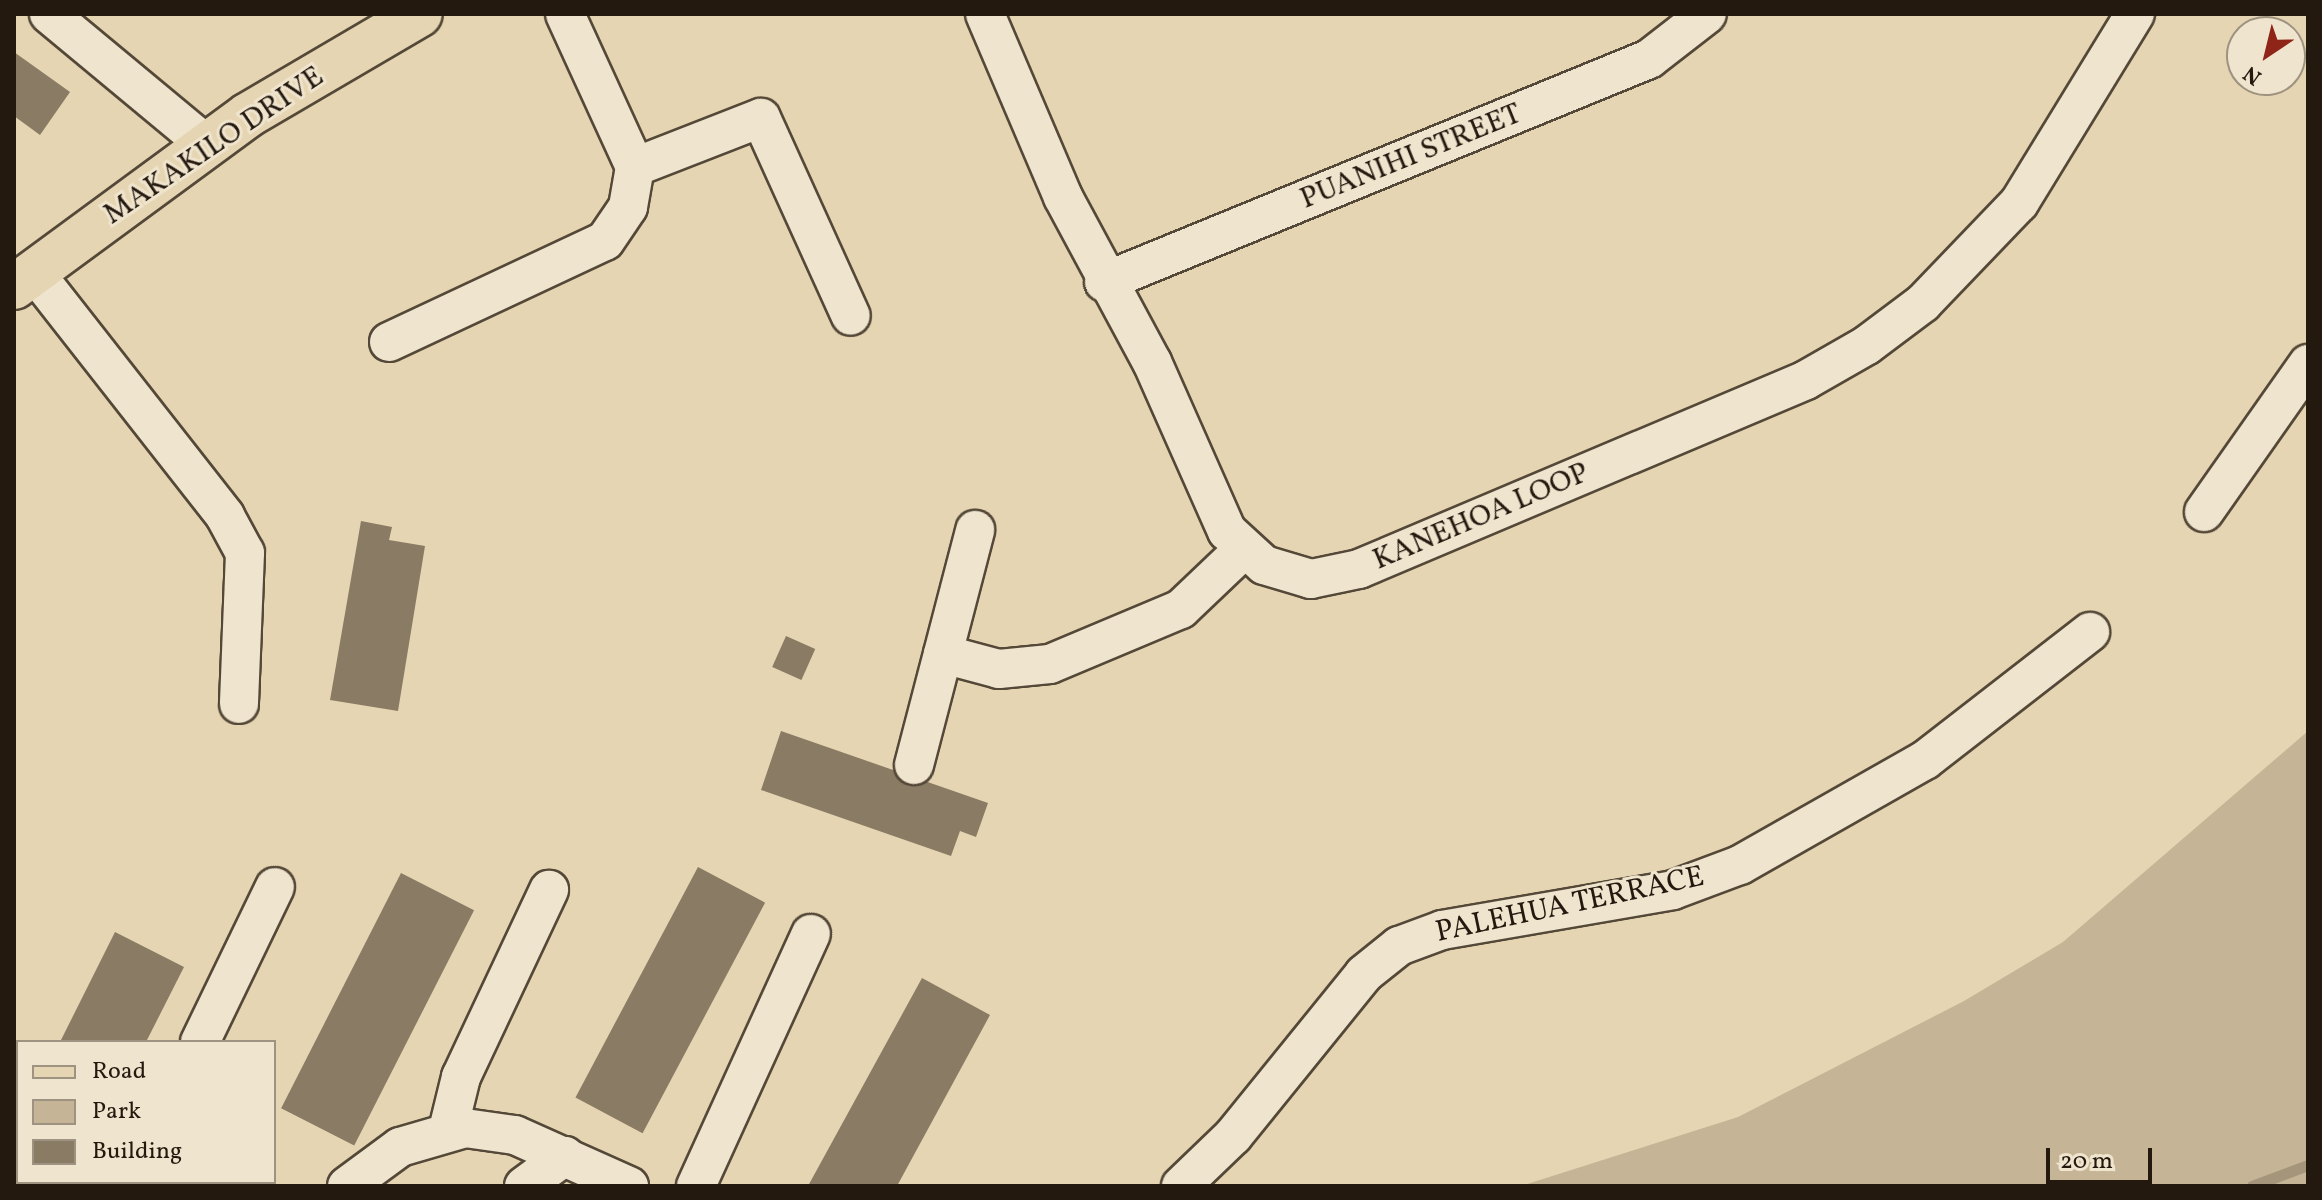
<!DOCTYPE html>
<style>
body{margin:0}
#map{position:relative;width:2322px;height:1200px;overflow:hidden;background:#e6d5b2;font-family:Vollkorn,serif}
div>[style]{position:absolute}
.green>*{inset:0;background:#c5b596}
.stream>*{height:11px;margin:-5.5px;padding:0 5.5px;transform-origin:5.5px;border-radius:5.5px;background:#a4957b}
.building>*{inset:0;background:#897b64;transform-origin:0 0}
.roads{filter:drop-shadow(2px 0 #544838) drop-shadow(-2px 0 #544838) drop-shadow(0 2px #544838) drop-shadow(0 -2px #544838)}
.minor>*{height:38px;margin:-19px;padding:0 19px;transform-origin:19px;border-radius:19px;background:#efe4cd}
.major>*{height:44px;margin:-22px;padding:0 22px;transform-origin:22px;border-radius:22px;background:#e6d5b2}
span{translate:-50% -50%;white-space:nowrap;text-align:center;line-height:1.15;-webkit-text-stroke:6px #efe4cd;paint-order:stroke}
.street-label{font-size:30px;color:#24190f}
.frame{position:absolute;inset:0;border:16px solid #24190f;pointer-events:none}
.legend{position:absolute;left:16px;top:1040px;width:260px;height:144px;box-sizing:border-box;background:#efe4cd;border:2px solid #9e9381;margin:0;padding:10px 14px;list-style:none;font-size:24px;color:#24190f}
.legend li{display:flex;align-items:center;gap:16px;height:40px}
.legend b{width:40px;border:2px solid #9e9381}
.north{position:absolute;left:2226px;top:16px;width:80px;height:80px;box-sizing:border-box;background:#efe4cd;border:2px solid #9e9381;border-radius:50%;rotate:215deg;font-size:22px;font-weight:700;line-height:32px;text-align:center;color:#24190f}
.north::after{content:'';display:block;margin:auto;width:28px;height:36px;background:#8f2418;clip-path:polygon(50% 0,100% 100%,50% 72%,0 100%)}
.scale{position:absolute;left:2046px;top:1148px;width:106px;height:36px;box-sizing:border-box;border:4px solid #24190f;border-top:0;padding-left:10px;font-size:24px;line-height:28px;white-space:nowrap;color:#24190f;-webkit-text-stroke:6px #efe4cd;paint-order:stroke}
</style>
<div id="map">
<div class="green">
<i style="clip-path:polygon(2308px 731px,2308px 1186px,1521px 1186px,1738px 1117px,1964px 1001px,2063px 942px)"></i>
</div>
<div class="stream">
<i style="left:2252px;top:1186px;width:60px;rotate:-20.6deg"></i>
</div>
<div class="building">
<i style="clip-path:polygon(14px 52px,70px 92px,40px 135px,14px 116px)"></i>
<i style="clip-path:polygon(361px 521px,392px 527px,389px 540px,425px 546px,398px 711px,330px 700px)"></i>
<i style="left:786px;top:636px;width:32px;height:34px;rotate:24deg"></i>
<i style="clip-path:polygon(781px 731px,988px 803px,976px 837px,960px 831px,951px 856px,761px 790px)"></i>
<i style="left:698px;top:867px;width:76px;height:261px;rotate:28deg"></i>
<i style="left:401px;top:873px;width:82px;height:264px;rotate:27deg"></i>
<i style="clip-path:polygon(115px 932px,184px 967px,146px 1042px,60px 1042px)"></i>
<i style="clip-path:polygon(922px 978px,990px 1015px,897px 1186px,808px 1186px)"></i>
<i style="clip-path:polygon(113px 1182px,198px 1182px,194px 1186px)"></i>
</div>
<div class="roads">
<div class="minor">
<i style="left:49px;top:14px;width:205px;rotate:39.7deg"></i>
<i style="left:565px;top:14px;width:168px;rotate:65.4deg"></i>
<i style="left:985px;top:14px;width:199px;rotate:66.9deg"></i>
<i style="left:1063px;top:197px;width:187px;rotate:61.7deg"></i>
<i style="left:1152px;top:362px;width:185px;rotate:66.1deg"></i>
<i style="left:1227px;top:531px;width:50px;rotate:42.6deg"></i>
<i style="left:1264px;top:565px;width:49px;rotate:16.6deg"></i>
<i style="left:1311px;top:579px;width:49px;rotate:-11.8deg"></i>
<i style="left:1359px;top:569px;width:485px;rotate:-22.9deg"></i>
<i style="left:1806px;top:380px;width:70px;rotate:-29.8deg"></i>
<i style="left:1867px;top:345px;width:70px;rotate:-36.9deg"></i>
<i style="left:1923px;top:303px;width:139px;rotate:-46.2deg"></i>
<i style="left:2019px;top:203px;width:222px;rotate:-58.5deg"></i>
<i style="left:34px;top:272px;width:310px;rotate:51.9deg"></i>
<i style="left:225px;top:516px;width:42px;rotate:61.6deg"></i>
<i style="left:245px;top:553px;width:151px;rotate:92.3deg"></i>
<i style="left:1104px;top:282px;width:589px;rotate:-22.25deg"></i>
<i style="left:1649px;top:59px;width:73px;rotate:-37.8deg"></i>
<i style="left:389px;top:342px;width:238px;rotate:-25.1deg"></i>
<i style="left:605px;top:241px;width:41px;rotate:-55.9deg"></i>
<i style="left:628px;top:207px;width:41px;rotate:-80.1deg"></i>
<i style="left:635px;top:167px;width:135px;rotate:-21.3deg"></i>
<i style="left:761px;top:118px;width:217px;rotate:65.6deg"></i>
<i style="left:2204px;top:512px;width:181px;rotate:-54.9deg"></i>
<i style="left:943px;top:654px;width:58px;rotate:15deg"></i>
<i style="left:999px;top:669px;width:51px;rotate:-5.6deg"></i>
<i style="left:1050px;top:664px;width:142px;rotate:-22.8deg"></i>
<i style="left:1181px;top:609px;width:86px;rotate:-43.6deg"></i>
<i style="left:914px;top:765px;width:243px;rotate:-75.4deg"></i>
<i style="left:200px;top:1042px;width:172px;rotate:-64.2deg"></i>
<i style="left:448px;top:1130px;width:55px;rotate:-76.2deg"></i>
<i style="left:461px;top:1077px;width:207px;rotate:-64.8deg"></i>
<i style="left:212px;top:1182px;width:6px;rotate:45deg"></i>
<i style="left:347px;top:1186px;width:66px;rotate:-36.3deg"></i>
<i style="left:400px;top:1147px;width:68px;rotate:-16.3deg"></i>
<i style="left:465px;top:1128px;width:50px;rotate:8deg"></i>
<i style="left:515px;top:1135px;width:125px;rotate:24.1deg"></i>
<i style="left:524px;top:1186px;width:51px;rotate:-36.2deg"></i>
<i style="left:696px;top:1186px;width:277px;rotate:-65.5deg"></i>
<i style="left:1181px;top:1186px;width:72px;rotate:-43.9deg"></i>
<i style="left:1233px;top:1136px;width:208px;rotate:-51deg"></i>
<i style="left:1364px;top:974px;width:45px;rotate:-38.7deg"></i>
<i style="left:1399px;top:946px;width:46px;rotate:-20.4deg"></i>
<i style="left:1442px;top:930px;width:234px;rotate:-9.8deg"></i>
<i style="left:1673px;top:890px;width:72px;rotate:-20.5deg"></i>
<i style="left:1740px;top:865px;width:213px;rotate:-29.6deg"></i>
<i style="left:1925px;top:760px;width:209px;rotate:-37.8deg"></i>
</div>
<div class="major">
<i style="left:14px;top:287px;width:290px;rotate:-36.3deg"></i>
<i style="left:248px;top:115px;width:199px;rotate:-30.4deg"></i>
</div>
</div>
<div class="street-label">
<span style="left:214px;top:146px;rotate:-34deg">MAKAKILO DRIVE</span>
<span style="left:1411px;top:157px;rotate:-22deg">PUANIHI STREET</span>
<span style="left:1481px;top:517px;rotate:-23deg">KANEHOA LOOP</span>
<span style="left:1570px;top:905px;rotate:-12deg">PALEHUA TERRACE</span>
</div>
<div class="frame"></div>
<ul class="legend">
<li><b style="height:10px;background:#e6d5b2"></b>Road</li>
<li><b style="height:22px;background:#c5b596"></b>Park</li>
<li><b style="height:22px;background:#897b64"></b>Building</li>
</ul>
<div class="north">N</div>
<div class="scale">20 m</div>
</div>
